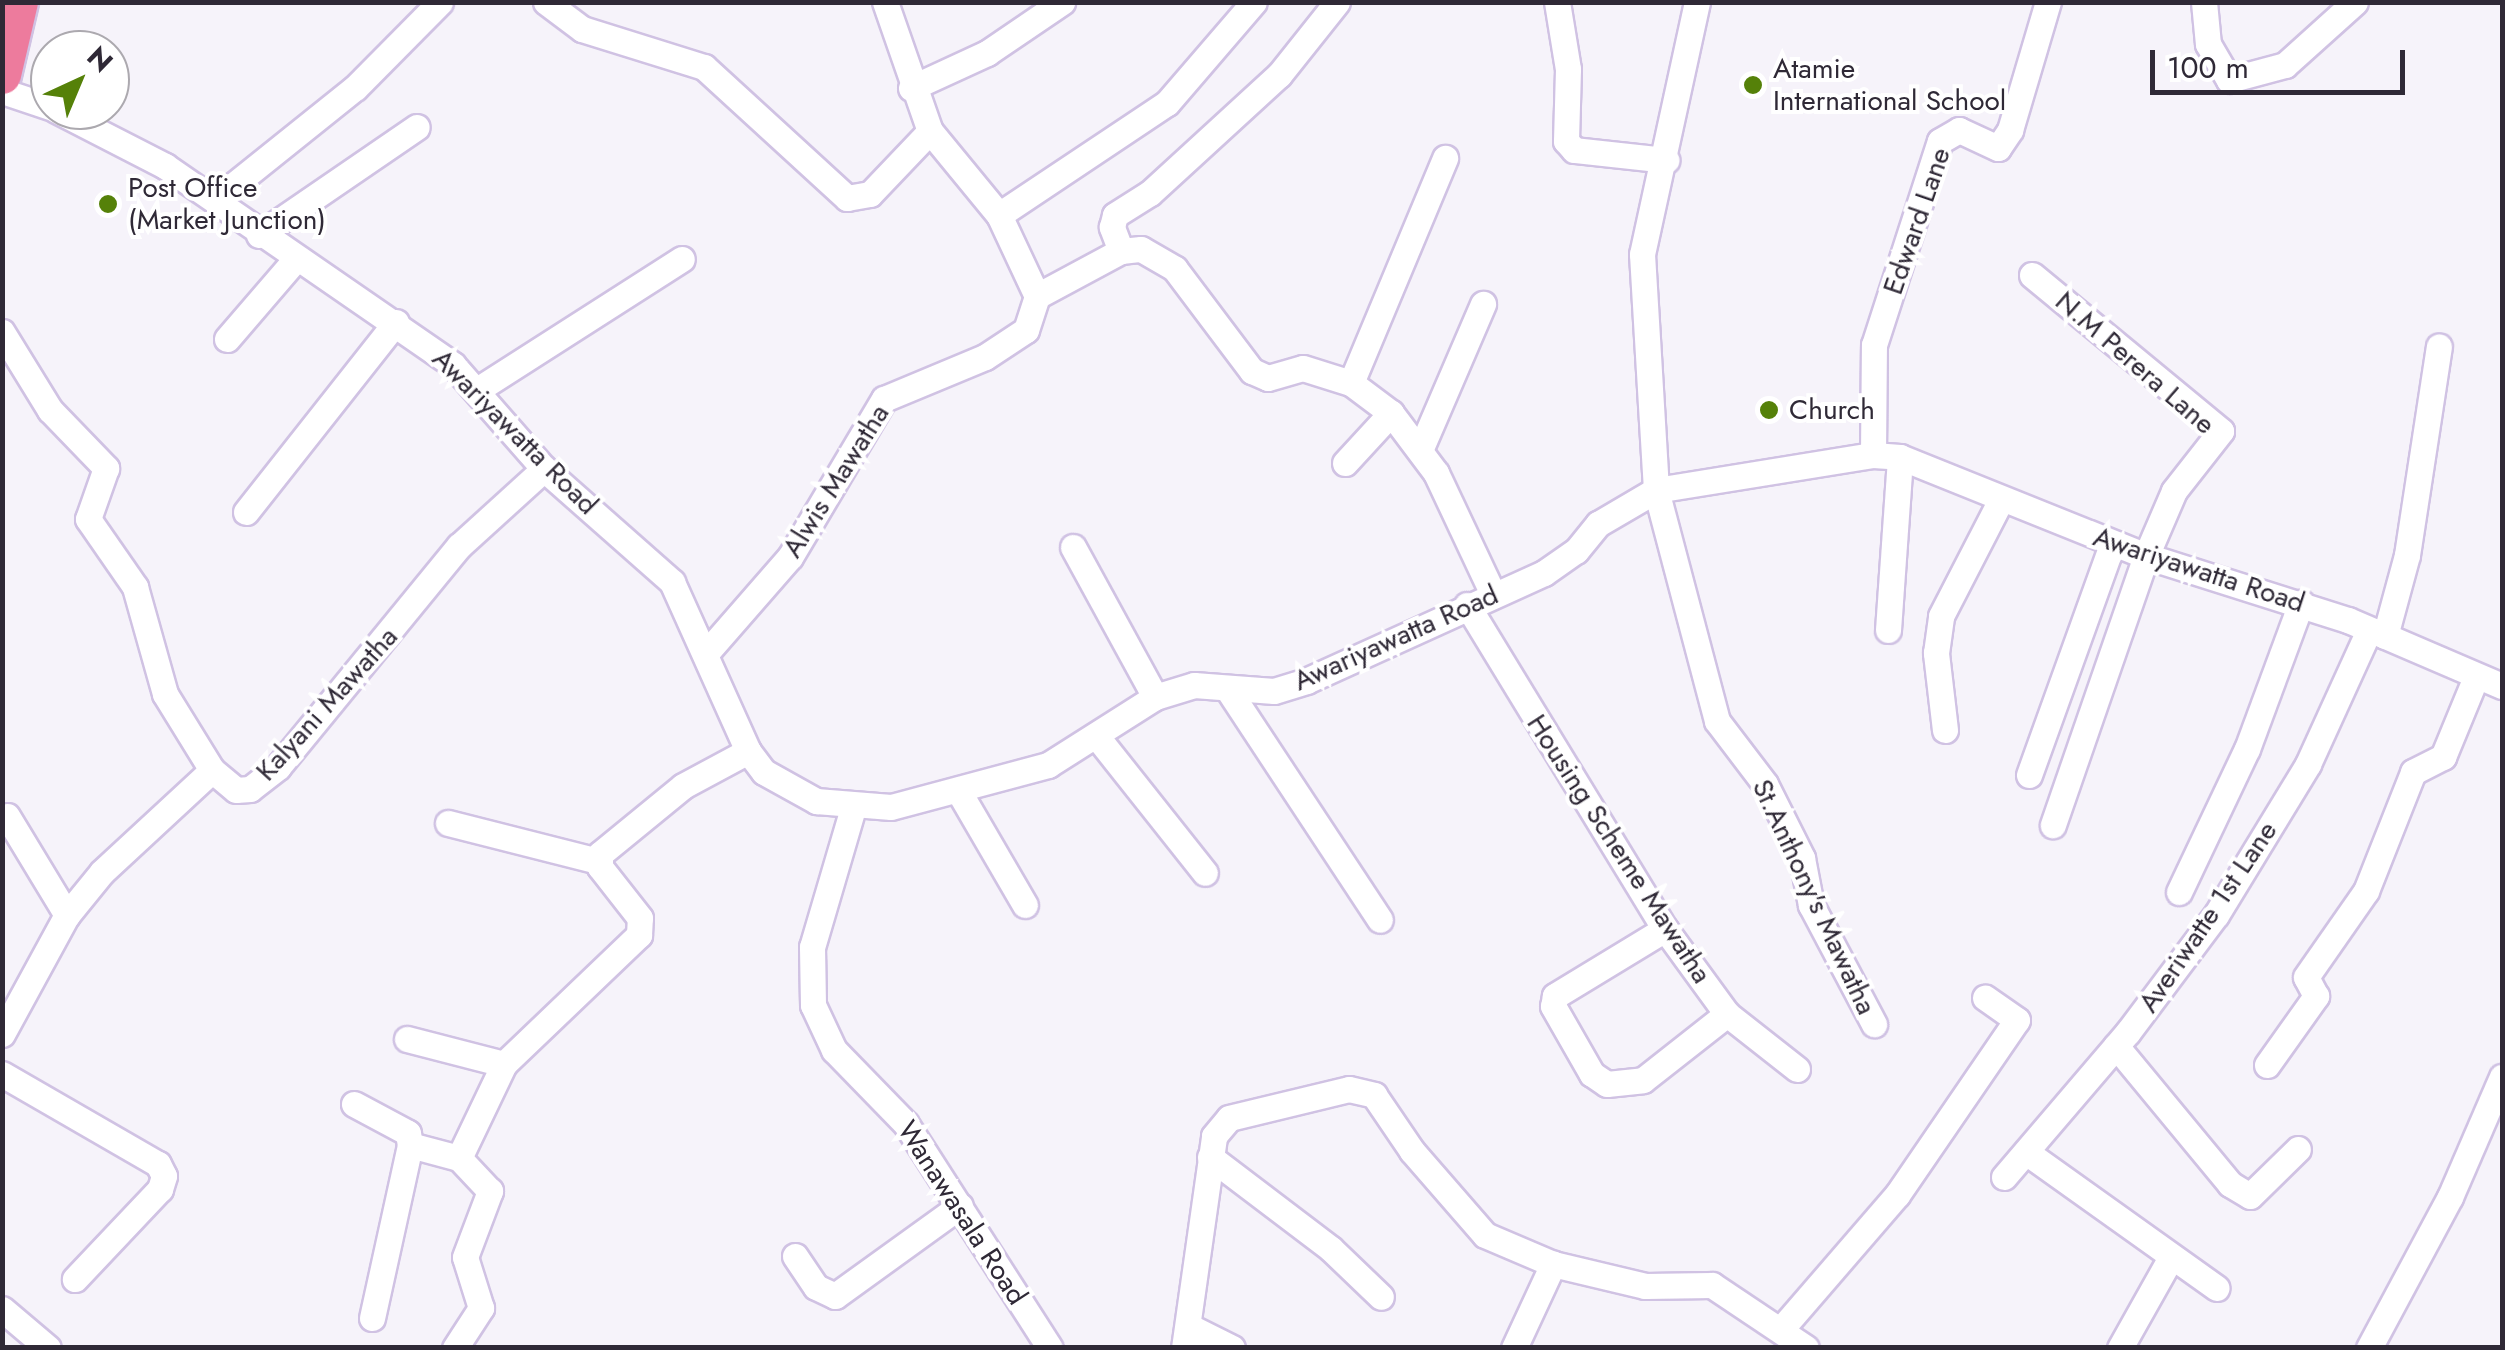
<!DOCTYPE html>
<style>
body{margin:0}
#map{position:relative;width:2505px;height:1350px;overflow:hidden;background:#f6f3fa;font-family:Jost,sans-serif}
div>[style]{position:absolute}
.roads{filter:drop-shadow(2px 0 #d0c2e3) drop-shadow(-2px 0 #d0c2e3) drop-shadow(0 2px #d0c2e3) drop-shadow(0 -2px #d0c2e3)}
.minor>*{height:25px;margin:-12.5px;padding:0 12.5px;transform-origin:12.5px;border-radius:12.5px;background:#fff}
.highway>*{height:38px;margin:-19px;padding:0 19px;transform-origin:19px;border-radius:19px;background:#ed7b9d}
.dots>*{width:28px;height:28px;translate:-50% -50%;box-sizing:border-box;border:5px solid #fff;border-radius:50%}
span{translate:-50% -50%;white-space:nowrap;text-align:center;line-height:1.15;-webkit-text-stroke:8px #fff;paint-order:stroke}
.poi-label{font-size:28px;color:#2f2936}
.left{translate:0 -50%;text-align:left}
.street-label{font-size:28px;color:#2f2936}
.frame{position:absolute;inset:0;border:5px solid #2f2936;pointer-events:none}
.north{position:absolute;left:30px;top:30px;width:100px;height:100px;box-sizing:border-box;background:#fff;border:2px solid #aca9af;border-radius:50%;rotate:44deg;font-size:28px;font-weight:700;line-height:40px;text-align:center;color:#2f2936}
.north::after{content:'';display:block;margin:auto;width:35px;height:45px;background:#558109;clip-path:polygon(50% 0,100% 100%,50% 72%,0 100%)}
.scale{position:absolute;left:2150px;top:50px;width:255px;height:45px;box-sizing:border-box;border:5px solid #2f2936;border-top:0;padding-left:12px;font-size:30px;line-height:35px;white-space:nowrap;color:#2f2936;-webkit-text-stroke:8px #fff;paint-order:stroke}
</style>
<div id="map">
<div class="roads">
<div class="minor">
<i style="left:546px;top:2px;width:45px;rotate:36.9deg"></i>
<i style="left:582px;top:29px;width:128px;rotate:17.3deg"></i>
<i style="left:704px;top:67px;width:194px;rotate:42.5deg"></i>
<i style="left:847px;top:198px;width:23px;rotate:-10deg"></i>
<i style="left:870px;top:194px;width:87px;rotate:-46.4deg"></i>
<i style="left:885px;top:2px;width:137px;rotate:70.8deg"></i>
<i style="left:930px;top:131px;width:109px;rotate:50.6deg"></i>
<i style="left:999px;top:215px;width:89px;rotate:64.9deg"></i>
<i style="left:1557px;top:2px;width:68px;rotate:80.7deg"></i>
<i style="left:1568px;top:69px;width:72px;rotate:91.6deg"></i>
<i style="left:1566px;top:141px;width:12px;rotate:48deg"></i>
<i style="left:1574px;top:150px;width:93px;rotate:6.2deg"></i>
<i style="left:1697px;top:2px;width:258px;rotate:102.3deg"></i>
<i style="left:1642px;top:254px;width:236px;rotate:86.6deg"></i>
<i style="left:1656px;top:490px;width:239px;rotate:75.2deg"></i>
<i style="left:1717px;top:721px;width:79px;rotate:52.7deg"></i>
<i style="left:1765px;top:784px;width:83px;rotate:63.4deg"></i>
<i style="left:1802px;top:858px;width:48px;rotate:79.2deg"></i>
<i style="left:1811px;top:905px;width:135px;rotate:62.1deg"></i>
<i style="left:2204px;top:2px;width:42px;rotate:84.6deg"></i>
<i style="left:2208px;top:44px;width:42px;rotate:59.7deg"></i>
<i style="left:2229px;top:80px;width:58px;rotate:-15deg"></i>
<i style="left:2285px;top:65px;width:94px;rotate:-42deg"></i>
<i style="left:911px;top:88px;width:84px;rotate:-24.7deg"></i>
<i style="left:987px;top:53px;width:91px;rotate:-34.2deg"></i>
<i style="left:2px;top:91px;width:51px;rotate:18.4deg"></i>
<i style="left:56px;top:110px;width:123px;rotate:27.2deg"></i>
<i style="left:165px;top:166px;width:350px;rotate:34.6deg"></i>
<i style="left:453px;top:365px;width:138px;rotate:48.8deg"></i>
<i style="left:544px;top:469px;width:171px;rotate:41.4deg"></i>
<i style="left:672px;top:582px;width:185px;rotate:65.8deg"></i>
<i style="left:748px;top:751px;width:26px;rotate:53deg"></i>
<i style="left:764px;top:772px;width:60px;rotate:29.1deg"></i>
<i style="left:816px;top:801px;width:75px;rotate:4.6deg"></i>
<i style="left:891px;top:807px;width:163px;rotate:-15deg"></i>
<i style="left:1048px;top:765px;width:127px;rotate:-32.4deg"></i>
<i style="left:1155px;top:697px;width:41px;rotate:-17.1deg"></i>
<i style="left:1194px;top:685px;width:80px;rotate:4.3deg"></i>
<i style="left:1274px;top:691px;width:34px;rotate:-17deg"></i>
<i style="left:1306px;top:681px;width:261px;rotate:-24.4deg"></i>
<i style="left:1544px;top:573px;width:39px;rotate:-35deg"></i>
<i style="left:1576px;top:551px;width:35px;rotate:-51deg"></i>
<i style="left:1598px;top:524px;width:67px;rotate:-30.4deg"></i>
<i style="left:1656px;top:490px;width:220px;rotate:-9.2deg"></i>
<i style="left:1873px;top:455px;width:27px;rotate:4deg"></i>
<i style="left:1900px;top:457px;width:265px;rotate:21.9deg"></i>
<i style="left:2146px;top:556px;width:212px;rotate:17.6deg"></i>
<i style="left:2348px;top:620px;width:168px;rotate:23.2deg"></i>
<i style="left:215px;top:200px;width:179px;rotate:-38.7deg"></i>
<i style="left:355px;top:88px;width:121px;rotate:-45.3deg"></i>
<i style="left:999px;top:215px;width:202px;rotate:-33.7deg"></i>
<i style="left:1167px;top:103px;width:133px;rotate:-49.3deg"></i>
<i style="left:259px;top:235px;width:191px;rotate:-34.4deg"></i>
<i style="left:1121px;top:251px;width:26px;rotate:-111deg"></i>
<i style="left:1112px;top:227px;width:12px;rotate:-76deg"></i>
<i style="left:1115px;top:215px;width:41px;rotate:-32.2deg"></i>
<i style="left:1150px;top:193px;width:175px;rotate:-42.5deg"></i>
<i style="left:1279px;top:75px;width:93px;rotate:-51.5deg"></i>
<i style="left:2032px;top:275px;width:245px;rotate:39.5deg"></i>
<i style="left:2221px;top:431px;width:76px;rotate:128.1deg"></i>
<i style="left:2174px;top:491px;width:71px;rotate:113.3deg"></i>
<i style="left:2146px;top:556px;width:285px;rotate:109.1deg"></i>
<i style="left:2px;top:332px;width:92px;rotate:58.4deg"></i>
<i style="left:50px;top:410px;width:81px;rotate:46deg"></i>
<i style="left:106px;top:468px;width:54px;rotate:109.4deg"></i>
<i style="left:88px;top:519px;width:83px;rotate:55.3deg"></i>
<i style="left:135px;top:587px;width:111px;rotate:74.3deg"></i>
<i style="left:165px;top:694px;width:89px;rotate:58.3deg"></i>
<i style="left:227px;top:339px;width:104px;rotate:-49.3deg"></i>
<i style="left:1351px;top:383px;width:244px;rotate:-67.3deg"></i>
<i style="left:477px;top:390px;width:243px;rotate:-32.6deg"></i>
<i style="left:1421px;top:448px;width:157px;rotate:-66.7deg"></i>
<i style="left:1873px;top:455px;width:110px;rotate:-89.5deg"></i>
<i style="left:1874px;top:345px;width:214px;rotate:-72.1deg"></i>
<i style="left:1940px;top:141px;width:22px;rotate:-30deg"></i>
<i style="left:1959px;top:130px;width:43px;rotate:24.8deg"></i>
<i style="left:1998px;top:148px;width:22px;rotate:-56deg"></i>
<i style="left:2010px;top:130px;width:134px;rotate:-73.5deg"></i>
<i style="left:1345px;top:463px;width:68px;rotate:-47.4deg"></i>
<i style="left:246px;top:512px;width:242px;rotate:-51.7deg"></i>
<i style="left:1073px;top:547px;width:171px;rotate:61.3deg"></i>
<i style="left:1467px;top:605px;width:380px;rotate:58.6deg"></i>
<i style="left:1665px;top:929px;width:105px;rotate:53.9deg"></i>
<i style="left:1727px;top:1014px;width:89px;rotate:38.2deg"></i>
<i style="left:1888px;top:630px;width:173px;rotate:-86deg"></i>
<i style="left:2385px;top:636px;width:84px;rotate:-74.8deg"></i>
<i style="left:2407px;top:555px;width:211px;rotate:-81.3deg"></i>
<i style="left:707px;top:652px;width:126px;rotate:-48.9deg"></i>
<i style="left:790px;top:557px;width:184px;rotate:-59.3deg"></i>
<i style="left:884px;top:399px;width:109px;rotate:-22.6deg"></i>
<i style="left:985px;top:357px;width:49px;rotate:-33.4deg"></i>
<i style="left:1026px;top:330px;width:36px;rotate:-72deg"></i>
<i style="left:1037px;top:296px;width:95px;rotate:-28.2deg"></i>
<i style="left:1121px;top:251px;width:20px;rotate:-6deg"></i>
<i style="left:1141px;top:249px;width:39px;rotate:30deg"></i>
<i style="left:1175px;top:269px;width:128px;rotate:53deg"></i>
<i style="left:1252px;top:371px;width:17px;rotate:24deg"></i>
<i style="left:1268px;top:378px;width:36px;rotate:-16deg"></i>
<i style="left:1303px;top:368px;width:50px;rotate:17.4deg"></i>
<i style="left:1351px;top:383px;width:50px;rotate:36.9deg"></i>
<i style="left:1391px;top:413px;width:75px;rotate:53.1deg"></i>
<i style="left:1436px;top:473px;width:134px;rotate:64.8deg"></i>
<i style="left:1229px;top:691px;width:274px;rotate:56.6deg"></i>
<i style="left:1945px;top:730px;width:78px;rotate:-96.7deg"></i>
<i style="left:1936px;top:653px;width:37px;rotate:-82deg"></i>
<i style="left:1941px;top:616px;width:131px;rotate:-62.7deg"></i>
<i style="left:1098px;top:738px;width:172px;rotate:51.6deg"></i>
<i style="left:2029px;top:775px;width:245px;rotate:-70.2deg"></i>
<i style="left:958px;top:790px;width:133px;rotate:59.8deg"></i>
<i style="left:853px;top:808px;width:145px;rotate:106.4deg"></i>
<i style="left:812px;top:947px;width:58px;rotate:89deg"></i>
<i style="left:813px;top:1005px;width:50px;rotate:65deg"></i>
<i style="left:834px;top:1050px;width:103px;rotate:45.8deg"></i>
<i style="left:906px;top:1124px;width:266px;rotate:57.3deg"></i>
<i style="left:7px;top:816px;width:116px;rotate:58.8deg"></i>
<i style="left:448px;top:823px;width:155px;rotate:14.2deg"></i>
<i style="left:2179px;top:892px;width:158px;rotate:-64.6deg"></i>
<i style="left:2247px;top:749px;width:156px;rotate:-69.7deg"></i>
<i style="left:1665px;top:929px;width:129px;rotate:148.7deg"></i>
<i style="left:1555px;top:996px;width:10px;rotate:101deg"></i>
<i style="left:1553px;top:1006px;width:78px;rotate:60.2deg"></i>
<i style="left:1592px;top:1074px;width:18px;rotate:34deg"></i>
<i style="left:1607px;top:1084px;width:36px;rotate:-6deg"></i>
<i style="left:1643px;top:1080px;width:107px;rotate:-38.2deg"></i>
<i style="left:2px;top:1034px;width:136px;rotate:-61.4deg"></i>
<i style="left:67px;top:915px;width:55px;rotate:-50.9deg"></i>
<i style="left:102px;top:872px;width:150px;rotate:-42.8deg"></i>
<i style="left:212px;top:770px;width:31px;rotate:40deg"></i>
<i style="left:236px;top:790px;width:14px;rotate:-4deg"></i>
<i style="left:250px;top:789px;width:36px;rotate:-38deg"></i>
<i style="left:278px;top:767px;width:286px;rotate:-50.7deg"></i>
<i style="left:459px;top:546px;width:115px;rotate:-42.2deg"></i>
<i style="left:407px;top:1039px;width:100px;rotate:14.5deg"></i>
<i style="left:2116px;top:1046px;width:179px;rotate:50.4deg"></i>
<i style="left:2230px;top:1184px;width:23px;rotate:31deg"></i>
<i style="left:2250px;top:1196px;width:67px;rotate:-44.4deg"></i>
<i style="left:2267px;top:1065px;width:85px;rotate:-54.6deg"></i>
<i style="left:2316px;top:996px;width:21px;rotate:-118deg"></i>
<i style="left:2306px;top:977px;width:105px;rotate:-55.1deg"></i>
<i style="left:2366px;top:891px;width:128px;rotate:-68.4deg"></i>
<i style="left:2413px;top:772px;width:34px;rotate:-27deg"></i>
<i style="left:2443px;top:757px;width:87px;rotate:-67.6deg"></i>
<i style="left:2px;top:1074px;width:180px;rotate:30deg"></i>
<i style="left:158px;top:1164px;width:13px;rotate:63deg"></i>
<i style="left:164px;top:1176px;width:14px;rotate:107deg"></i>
<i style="left:160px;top:1189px;width:124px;rotate:133.4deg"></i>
<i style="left:354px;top:1104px;width:61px;rotate:28.2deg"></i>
<i style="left:408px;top:1133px;width:12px;rotate:81deg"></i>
<i style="left:2026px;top:1152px;width:234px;rotate:35.5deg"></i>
<i style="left:1210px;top:1157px;width:152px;rotate:37.2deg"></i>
<i style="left:1331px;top:1249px;width:69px;rotate:43.8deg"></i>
<i style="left:2004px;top:1177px;width:191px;rotate:-49.5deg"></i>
<i style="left:2128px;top:1032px;width:146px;rotate:-53.1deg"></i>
<i style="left:2216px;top:915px;width:177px;rotate:-58.6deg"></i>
<i style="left:2308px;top:764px;width:147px;rotate:-65.5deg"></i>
<i style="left:795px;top:1256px;width:37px;rotate:56deg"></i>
<i style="left:816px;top:1287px;width:21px;rotate:25deg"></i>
<i style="left:835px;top:1296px;width:154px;rotate:-35.8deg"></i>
<i style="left:2px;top:1309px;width:60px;rotate:40.3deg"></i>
<i style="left:372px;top:1318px;width:177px;rotate:-77.6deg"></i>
<i style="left:410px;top:1145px;width:51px;rotate:14.9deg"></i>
<i style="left:459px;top:1158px;width:104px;rotate:-64.4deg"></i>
<i style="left:504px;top:1064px;width:187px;rotate:-43.7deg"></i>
<i style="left:639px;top:935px;width:17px;rotate:-87deg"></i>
<i style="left:640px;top:918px;width:65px;rotate:-128.1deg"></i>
<i style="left:600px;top:867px;width:13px;rotate:-90deg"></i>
<i style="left:600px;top:854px;width:107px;rotate:-39.3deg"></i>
<i style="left:683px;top:786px;width:74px;rotate:-28.3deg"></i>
<i style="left:1190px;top:1327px;width:47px;rotate:26.6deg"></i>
<i style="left:1782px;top:1328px;width:176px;rotate:-49.2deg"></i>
<i style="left:1897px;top:1195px;width:212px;rotate:-55.6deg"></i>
<i style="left:2017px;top:1020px;width:39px;rotate:-145deg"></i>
<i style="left:455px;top:1348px;width:48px;rotate:-57deg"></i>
<i style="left:481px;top:1308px;width:53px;rotate:-107.4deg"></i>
<i style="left:465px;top:1257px;width:71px;rotate:-69.3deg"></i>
<i style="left:490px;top:1191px;width:45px;rotate:-133.2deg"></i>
<i style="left:1184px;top:1348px;width:214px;rotate:-81.9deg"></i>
<i style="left:1214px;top:1136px;width:23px;rotate:-50deg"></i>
<i style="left:1229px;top:1118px;width:123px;rotate:-13.6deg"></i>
<i style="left:1349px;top:1089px;width:26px;rotate:13deg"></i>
<i style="left:1374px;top:1095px;width:68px;rotate:55.8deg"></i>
<i style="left:1412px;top:1151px;width:111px;rotate:49deg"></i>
<i style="left:1485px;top:1235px;width:74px;rotate:23.1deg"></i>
<i style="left:1553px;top:1264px;width:95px;rotate:13.4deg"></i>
<i style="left:1645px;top:1286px;width:67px;rotate:-0.9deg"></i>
<i style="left:1712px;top:1285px;width:113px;rotate:33.8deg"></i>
<i style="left:1514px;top:1348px;width:93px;rotate:-65.1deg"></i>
<i style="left:2120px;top:1348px;width:104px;rotate:-60.7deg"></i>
<i style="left:2369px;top:1348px;width:171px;rotate:-61.8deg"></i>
<i style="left:2450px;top:1197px;width:131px;rotate:-66.6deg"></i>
</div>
<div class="highway">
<i style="left:2px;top:75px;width:75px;rotate:-76.9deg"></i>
</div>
</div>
<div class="dots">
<i style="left:1753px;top:85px;background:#558109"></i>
<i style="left:108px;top:204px;background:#558109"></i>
<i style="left:1769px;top:410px;background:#558109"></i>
</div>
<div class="poi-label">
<span class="left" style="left:1773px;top:85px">Atamie<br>International School</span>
<span class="left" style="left:128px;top:204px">Post Office<br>(Market Junction)</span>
<span class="left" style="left:1789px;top:410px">Church</span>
</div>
<div class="street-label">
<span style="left:1917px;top:221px;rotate:-71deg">Edward Lane</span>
<span style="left:2135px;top:363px;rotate:41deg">N.M Perera Lane</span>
<span style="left:515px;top:432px;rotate:45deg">Awariyawatta Road</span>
<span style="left:836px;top:481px;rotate:-58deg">Alwis Mawatha</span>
<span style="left:2199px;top:570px;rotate:18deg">Awariyawatta Road</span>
<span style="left:1396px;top:638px;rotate:-24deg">Awariyawatta Road</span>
<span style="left:327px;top:704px;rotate:-48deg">Kalyani Mawatha</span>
<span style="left:1619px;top:849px;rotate:57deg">Housing Scheme Mawatha</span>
<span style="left:1814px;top:897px;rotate:65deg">St.Anthony's Mawatha</span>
<span style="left:2208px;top:917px;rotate:-56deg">Averiwatte 1st Lane</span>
<span style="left:962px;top:1213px;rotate:57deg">Wanawasala Road</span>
</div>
<div class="frame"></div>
<div class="north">N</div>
<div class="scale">100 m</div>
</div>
